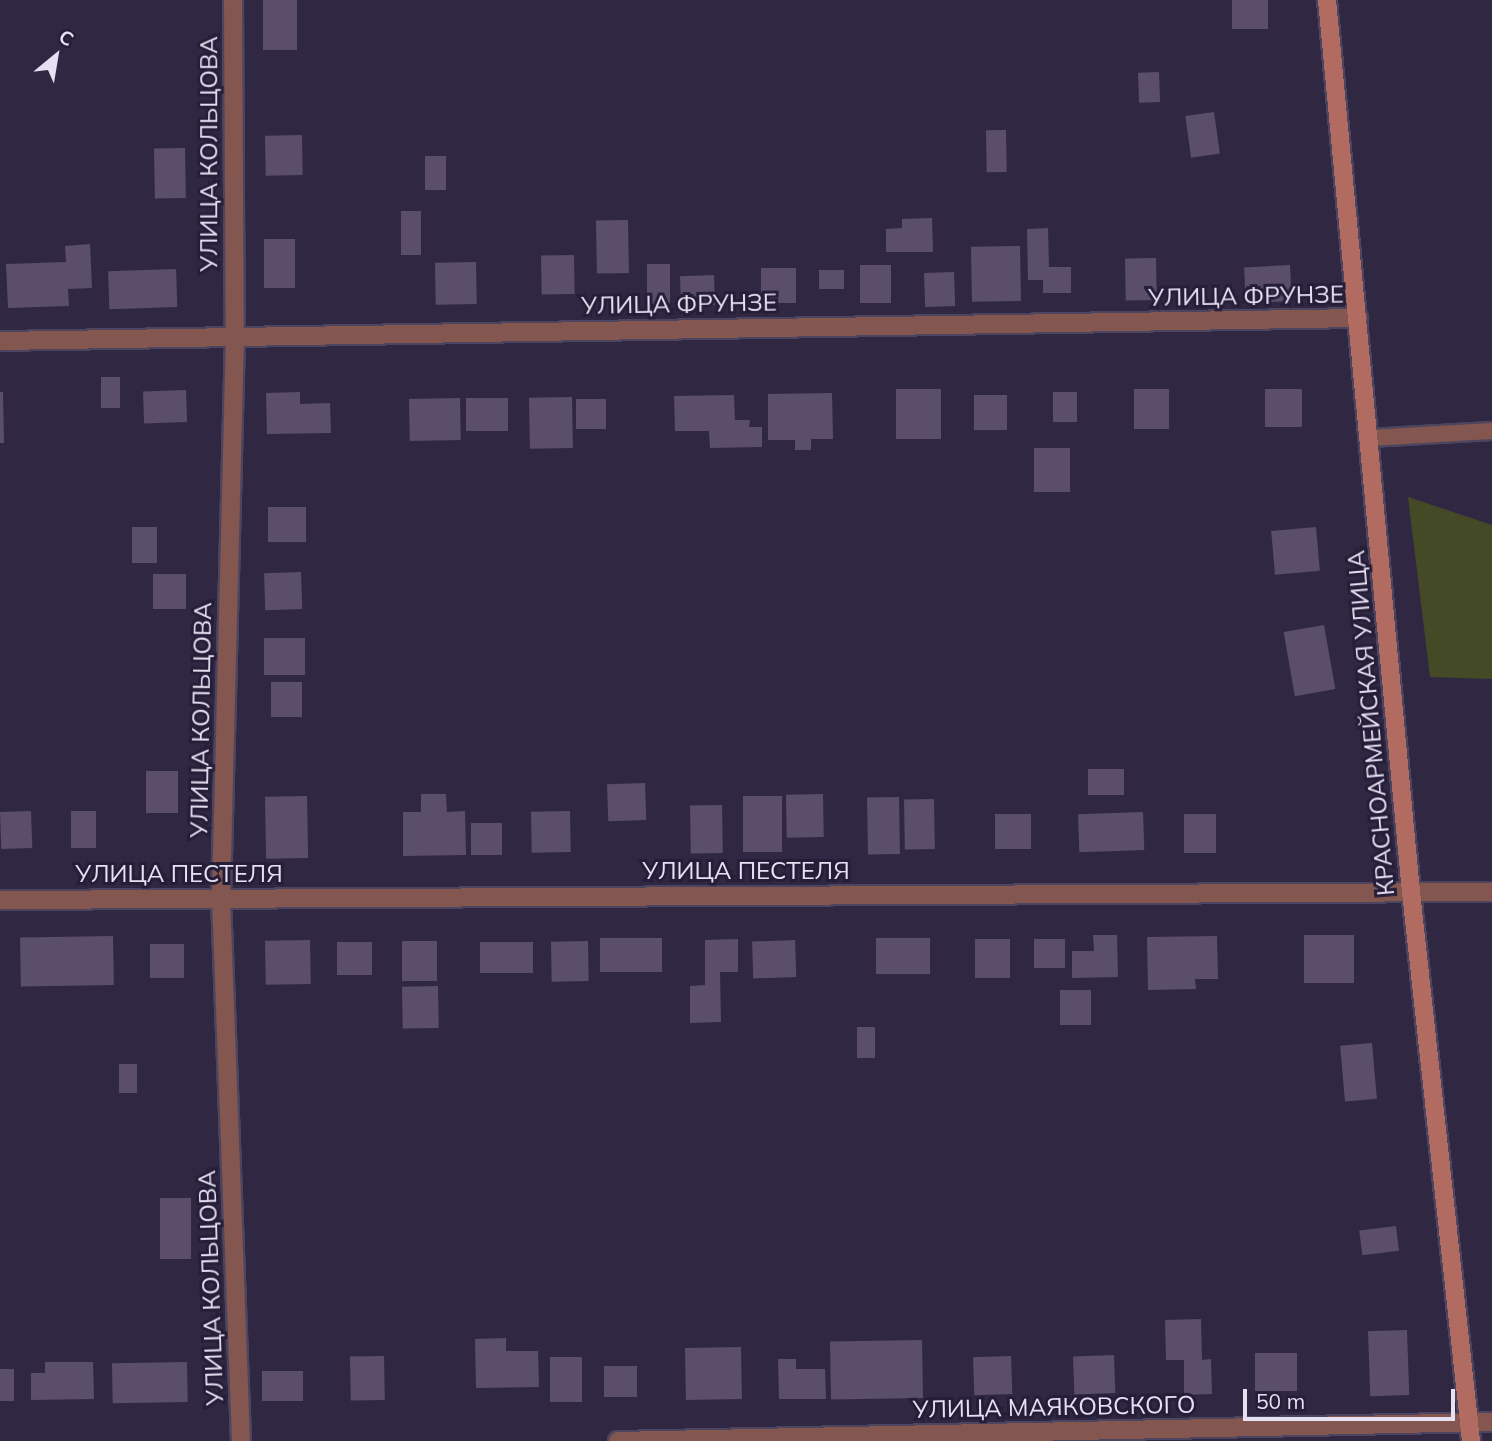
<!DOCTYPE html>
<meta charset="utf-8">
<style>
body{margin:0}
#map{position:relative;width:1492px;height:1441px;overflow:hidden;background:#302843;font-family:Mulish,sans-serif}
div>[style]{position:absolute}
.green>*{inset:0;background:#444926}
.building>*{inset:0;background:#5a4e6b;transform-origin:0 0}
.roads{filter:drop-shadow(2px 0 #4d455f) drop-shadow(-2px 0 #4d455f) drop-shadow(0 2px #4d455f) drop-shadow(0 -2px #4d455f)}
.service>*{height:16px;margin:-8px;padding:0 8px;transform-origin:8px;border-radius:8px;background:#83564f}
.minor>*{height:18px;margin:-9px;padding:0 9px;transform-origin:9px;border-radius:9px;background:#83564f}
.secondary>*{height:18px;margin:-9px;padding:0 9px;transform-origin:9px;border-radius:9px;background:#b26b61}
span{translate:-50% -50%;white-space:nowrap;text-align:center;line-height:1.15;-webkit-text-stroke:6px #261e38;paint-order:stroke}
.street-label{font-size:24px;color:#e5e0f2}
.north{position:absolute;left:21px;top:21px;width:70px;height:70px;-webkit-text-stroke:5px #261e38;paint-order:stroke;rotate:30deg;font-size:19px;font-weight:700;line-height:28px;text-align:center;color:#e5e0f2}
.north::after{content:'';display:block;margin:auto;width:24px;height:32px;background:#e5e0f2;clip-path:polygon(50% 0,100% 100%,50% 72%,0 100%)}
.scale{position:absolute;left:1243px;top:1389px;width:212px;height:32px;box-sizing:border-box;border:4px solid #e5e0f2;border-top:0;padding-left:9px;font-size:21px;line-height:24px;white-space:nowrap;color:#e5e0f2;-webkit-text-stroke:5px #261e38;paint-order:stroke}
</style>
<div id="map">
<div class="green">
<i style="clip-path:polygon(1408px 497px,1492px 525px,1492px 679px,1430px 677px)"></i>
</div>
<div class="building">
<i style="left:263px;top:0;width:34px;height:50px"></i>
<i style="left:1232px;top:0;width:36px;height:29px"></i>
<i style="left:1159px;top:72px;width:30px;height:21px;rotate:88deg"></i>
<i style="left:1214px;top:112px;width:42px;height:29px;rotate:82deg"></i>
<i style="left:1006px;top:130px;width:42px;height:20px;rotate:89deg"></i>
<i style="left:302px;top:135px;width:40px;height:37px;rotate:89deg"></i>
<i style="left:185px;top:148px;width:50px;height:31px;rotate:89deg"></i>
<i style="left:425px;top:156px;width:21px;height:34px"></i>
<i style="left:401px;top:211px;width:20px;height:44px"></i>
<i style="clip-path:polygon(932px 218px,933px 252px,886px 252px,886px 229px,902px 228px,902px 219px)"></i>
<i style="left:628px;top:220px;width:53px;height:32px;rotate:89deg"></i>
<i style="clip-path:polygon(1048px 228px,1049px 267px,1071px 267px,1071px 293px,1043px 293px,1043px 280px,1028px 280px,1027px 229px)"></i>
<i style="left:264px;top:239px;width:31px;height:49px"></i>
<i style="clip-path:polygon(90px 244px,92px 288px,68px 289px,69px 306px,8px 308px,6px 264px,66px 262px,65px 246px)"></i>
<i style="left:1020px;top:246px;width:55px;height:49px;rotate:89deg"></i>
<i style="left:574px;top:255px;width:39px;height:33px;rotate:89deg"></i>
<i style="left:1156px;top:258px;width:42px;height:31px;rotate:89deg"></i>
<i style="left:476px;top:262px;width:42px;height:41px;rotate:89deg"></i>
<i style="left:670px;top:264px;width:44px;height:23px;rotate:90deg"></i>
<i style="left:891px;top:265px;width:38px;height:31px;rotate:90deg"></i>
<i style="left:1290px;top:265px;width:36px;height:46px;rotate:87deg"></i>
<i style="left:761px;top:268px;width:35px;height:35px"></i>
<i style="left:176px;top:269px;width:38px;height:68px;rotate:88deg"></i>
<i style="left:819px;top:270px;width:25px;height:19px"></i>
<i style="left:954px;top:272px;width:34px;height:30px;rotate:88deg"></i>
<i style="left:714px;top:275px;width:30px;height:34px;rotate:88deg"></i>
<i style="left:101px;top:377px;width:19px;height:31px"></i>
<i style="left:896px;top:389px;width:45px;height:50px"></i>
<i style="left:1134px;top:389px;width:35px;height:40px"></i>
<i style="left:1302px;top:389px;width:38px;height:37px;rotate:90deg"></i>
<i style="left:186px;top:390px;width:32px;height:43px;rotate:88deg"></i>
<i style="clip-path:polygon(0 392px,3px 392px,4px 443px,0 443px)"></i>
<i style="clip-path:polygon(300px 392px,300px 404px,330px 403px,331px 433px,267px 434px,266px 393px)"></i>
<i style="left:1077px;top:392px;width:30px;height:24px;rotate:90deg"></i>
<i style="clip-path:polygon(832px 393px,833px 439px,811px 439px,811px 450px,795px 450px,795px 440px,768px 440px,768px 394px)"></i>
<i style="clip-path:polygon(734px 395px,735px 420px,750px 420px,749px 427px,762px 427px,762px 447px,710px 448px,709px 431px,675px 431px,674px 396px)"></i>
<i style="left:1007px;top:395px;width:35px;height:33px;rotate:90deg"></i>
<i style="left:572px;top:397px;width:51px;height:43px;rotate:89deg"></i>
<i style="left:460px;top:398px;width:42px;height:51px;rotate:89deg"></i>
<i style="left:466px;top:398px;width:42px;height:33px"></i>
<i style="left:576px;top:399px;width:30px;height:30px"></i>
<i style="left:1034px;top:448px;width:36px;height:44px"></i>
<i style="left:306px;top:507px;width:35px;height:38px;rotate:90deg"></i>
<i style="left:132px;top:527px;width:25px;height:36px"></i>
<i style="left:1316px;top:527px;width:44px;height:45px;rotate:85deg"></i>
<i style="left:301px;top:572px;width:37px;height:37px;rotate:88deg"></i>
<i style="left:153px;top:574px;width:33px;height:35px"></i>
<i style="left:1324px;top:625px;width:65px;height:41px;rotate:80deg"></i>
<i style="left:305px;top:638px;width:37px;height:41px;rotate:90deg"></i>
<i style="left:302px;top:682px;width:35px;height:31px;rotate:90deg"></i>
<i style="left:1124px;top:769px;width:26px;height:36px;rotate:90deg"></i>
<i style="left:146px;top:771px;width:32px;height:42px"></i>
<i style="left:645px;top:783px;width:37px;height:38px;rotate:88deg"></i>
<i style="clip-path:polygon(421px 794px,446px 794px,447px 812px,465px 811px,466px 855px,403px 856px,403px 812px,421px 812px)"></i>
<i style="left:823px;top:794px;width:43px;height:37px;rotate:89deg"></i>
<i style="left:307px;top:796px;width:62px;height:42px;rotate:89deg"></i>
<i style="left:743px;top:796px;width:39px;height:56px"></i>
<i style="left:899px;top:797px;width:57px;height:32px;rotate:89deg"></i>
<i style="left:934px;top:799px;width:50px;height:30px;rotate:89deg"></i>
<i style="left:722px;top:805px;width:48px;height:32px;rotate:89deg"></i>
<i style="left:31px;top:811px;width:37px;height:31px;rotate:88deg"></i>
<i style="left:71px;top:811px;width:25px;height:37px"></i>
<i style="left:570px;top:811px;width:41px;height:39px;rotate:89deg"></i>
<i style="left:1143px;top:812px;width:38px;height:65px;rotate:88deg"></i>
<i style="left:1031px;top:814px;width:35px;height:36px;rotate:90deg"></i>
<i style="left:1216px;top:814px;width:39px;height:32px;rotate:90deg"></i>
<i style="left:471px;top:823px;width:31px;height:32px"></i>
<i style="clip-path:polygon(1093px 935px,1117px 935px,1118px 977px,1072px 978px,1072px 951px,1094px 951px)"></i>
<i style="left:1354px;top:935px;width:48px;height:50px;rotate:90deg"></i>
<i style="left:113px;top:936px;width:49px;height:93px;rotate:89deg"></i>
<i style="clip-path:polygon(1217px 936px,1218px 979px,1195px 979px,1196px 989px,1148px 990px,1147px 937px)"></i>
<i style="left:662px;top:938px;width:34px;height:62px;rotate:90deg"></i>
<i style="left:876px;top:938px;width:54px;height:36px"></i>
<i style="clip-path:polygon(738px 939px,738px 972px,720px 972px,721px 1022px,690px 1023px,690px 986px,705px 985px,705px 940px)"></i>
<i style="left:975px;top:939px;width:35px;height:39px"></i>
<i style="left:1034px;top:939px;width:31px;height:29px"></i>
<i style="left:310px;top:940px;width:44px;height:45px;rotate:89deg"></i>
<i style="left:795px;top:940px;width:37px;height:43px;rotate:88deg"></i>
<i style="left:437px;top:941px;width:40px;height:35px;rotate:90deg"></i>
<i style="left:588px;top:941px;width:40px;height:37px;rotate:89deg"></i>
<i style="left:337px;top:942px;width:35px;height:33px"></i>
<i style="left:480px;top:942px;width:53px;height:31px"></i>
<i style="left:150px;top:944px;width:34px;height:34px"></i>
<i style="left:438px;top:986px;width:42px;height:36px;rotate:89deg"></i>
<i style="left:1060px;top:990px;width:31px;height:35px"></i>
<i style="left:857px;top:1027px;width:18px;height:31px"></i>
<i style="left:1372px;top:1043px;width:56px;height:32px;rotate:85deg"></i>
<i style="left:137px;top:1064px;width:29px;height:18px;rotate:90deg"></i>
<i style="left:160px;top:1198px;width:31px;height:61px"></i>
<i style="left:1396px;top:1226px;width:25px;height:37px;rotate:83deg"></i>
<i style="clip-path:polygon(1201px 1319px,1202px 1360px,1211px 1359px,1212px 1394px,1184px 1395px,1184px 1360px,1166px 1360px,1165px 1320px)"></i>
<i style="left:1407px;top:1330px;width:65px;height:39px;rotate:88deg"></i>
<i style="clip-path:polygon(506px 1338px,506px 1351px,538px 1351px,539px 1387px,476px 1388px,475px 1339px)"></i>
<i style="left:922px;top:1340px;width:58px;height:92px;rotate:89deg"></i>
<i style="left:741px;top:1347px;width:52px;height:56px;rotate:89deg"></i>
<i style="left:1297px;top:1353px;width:38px;height:42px;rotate:90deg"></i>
<i style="left:1114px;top:1355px;width:38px;height:41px;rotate:88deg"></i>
<i style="left:384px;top:1356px;width:44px;height:34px;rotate:89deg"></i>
<i style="left:1011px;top:1356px;width:38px;height:38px;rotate:88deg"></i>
<i style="left:550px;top:1357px;width:32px;height:45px"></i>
<i style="clip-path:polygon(778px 1359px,796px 1359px,796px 1369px,825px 1369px,826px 1399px,779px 1399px)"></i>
<i style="clip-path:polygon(45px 1362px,93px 1362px,94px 1399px,31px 1400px,31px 1373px,45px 1373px)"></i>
<i style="left:187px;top:1362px;width:40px;height:75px;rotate:89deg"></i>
<i style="left:604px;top:1366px;width:33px;height:31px"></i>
<i style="left:0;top:1369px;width:14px;height:32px"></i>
<i style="left:262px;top:1371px;width:41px;height:30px"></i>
</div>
<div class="roads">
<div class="service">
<i style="left:1369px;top:438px;width:123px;rotate:-3.3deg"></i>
</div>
<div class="minor">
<i style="left:233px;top:0;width:336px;rotate:89.7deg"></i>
<i style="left:235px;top:336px;width:562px;rotate:91.43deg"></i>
<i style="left:221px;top:898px;width:543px;rotate:87.89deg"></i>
<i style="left:0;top:341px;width:1358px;rotate:-0.97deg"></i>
<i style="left:0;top:900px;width:1492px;rotate:-0.31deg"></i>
<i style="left:618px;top:1441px;width:874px;rotate:-1.25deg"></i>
</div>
<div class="secondary">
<i style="left:1327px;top:0;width:896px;rotate:84.62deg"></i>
<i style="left:1411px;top:892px;width:552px;rotate:83.76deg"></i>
</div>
</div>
<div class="street-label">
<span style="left:209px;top:154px;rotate:-90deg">УЛИЦА КОЛЬЦОВА</span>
<span style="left:1246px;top:296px;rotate:-1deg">УЛИЦА ФРУНЗЕ</span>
<span style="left:679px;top:304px;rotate:-1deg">УЛИЦА ФРУНЗЕ</span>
<span style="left:201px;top:720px;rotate:-89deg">УЛИЦА КОЛЬЦОВА</span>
<span style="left:1371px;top:723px;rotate:-95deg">КРАСНОАРМЕЙСКАЯ УЛИЦА</span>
<span style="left:746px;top:871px">УЛИЦА ПЕСТЕЛЯ</span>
<span style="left:179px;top:874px">УЛИЦА ПЕСТЕЛЯ</span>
<span style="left:211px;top:1288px;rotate:-92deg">УЛИЦА КОЛЬЦОВА</span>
<span style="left:1054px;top:1407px;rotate:-1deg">УЛИЦА МАЯКОВСКОГО</span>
</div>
<div class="north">С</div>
<div class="scale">50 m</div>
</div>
